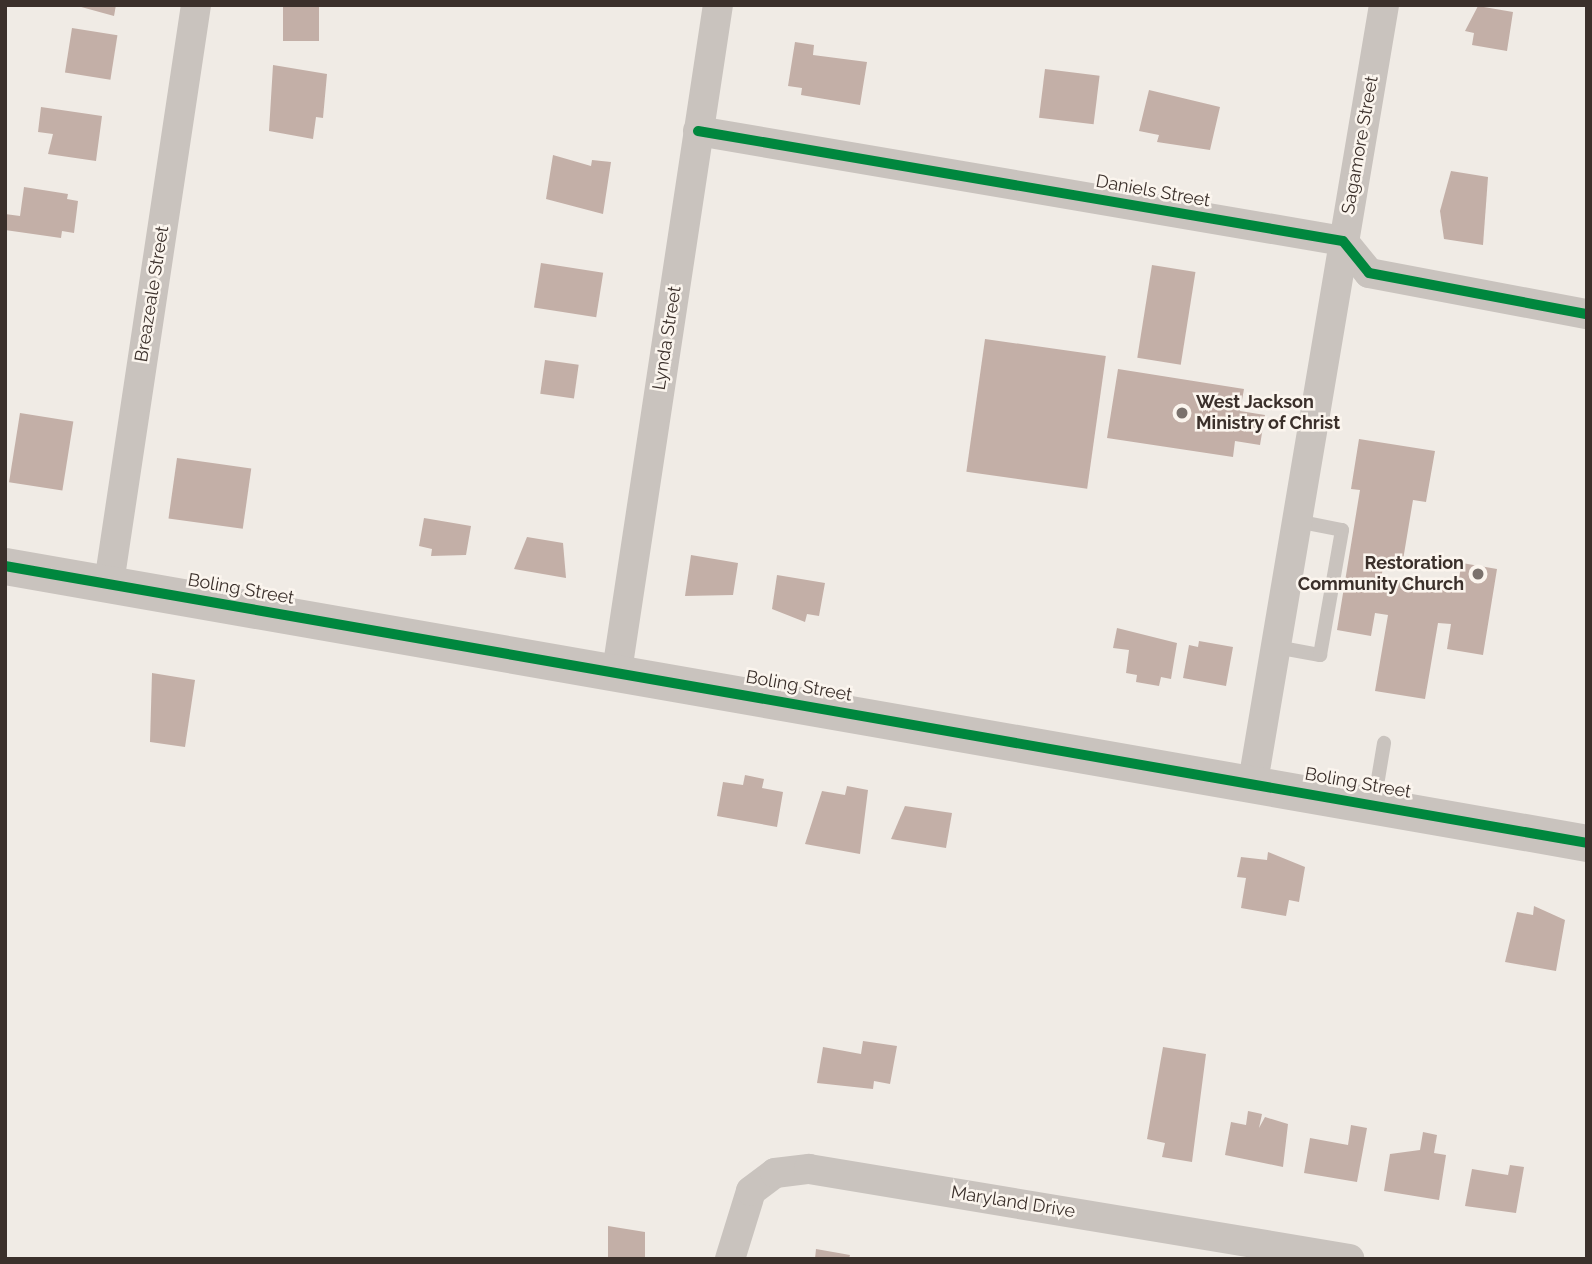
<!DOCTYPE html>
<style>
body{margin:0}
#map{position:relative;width:1592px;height:1264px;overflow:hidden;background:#f0ebe5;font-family:Raleway,sans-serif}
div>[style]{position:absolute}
.building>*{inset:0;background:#c3afa7;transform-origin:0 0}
.service>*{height:14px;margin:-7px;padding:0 7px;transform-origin:7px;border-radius:7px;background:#c9c3be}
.minor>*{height:30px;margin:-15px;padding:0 15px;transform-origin:15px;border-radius:15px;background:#c9c3be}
.tertiary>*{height:37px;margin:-18.5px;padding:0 18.5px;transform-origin:18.5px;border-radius:18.5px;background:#c9c3be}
.cycleway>*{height:10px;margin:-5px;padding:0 5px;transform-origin:5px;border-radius:5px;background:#00873e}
.dots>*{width:19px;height:19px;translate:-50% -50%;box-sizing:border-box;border:4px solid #fbf5ee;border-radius:50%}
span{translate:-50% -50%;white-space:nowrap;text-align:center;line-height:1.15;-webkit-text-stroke:5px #fbf5ee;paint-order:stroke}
.street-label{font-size:18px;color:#3b302b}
.poi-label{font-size:18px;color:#3b302b;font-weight:700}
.left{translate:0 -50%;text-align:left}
.right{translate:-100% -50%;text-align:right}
.frame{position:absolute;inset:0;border:7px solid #3b302b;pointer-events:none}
</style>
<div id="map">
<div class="building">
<i style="clip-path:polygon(74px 5px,116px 5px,114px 16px)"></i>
<i style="left:283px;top:5px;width:36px;height:36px"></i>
<i style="clip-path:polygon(1478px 6px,1513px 12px,1507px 51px,1472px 45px,1474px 33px,1465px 31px)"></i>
<i style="left:72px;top:28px;width:46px;height:45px;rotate:9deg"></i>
<i style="clip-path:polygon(795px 42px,814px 45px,813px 55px,867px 62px,860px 105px,801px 95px,802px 88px,788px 86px)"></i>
<i style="clip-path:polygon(273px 65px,327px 74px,323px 118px,316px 117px,313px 139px,269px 131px)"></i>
<i style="left:1045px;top:69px;width:55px;height:49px;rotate:7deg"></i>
<i style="clip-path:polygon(1149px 90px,1220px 107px,1210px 150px,1157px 142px,1159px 135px,1139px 131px)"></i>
<i style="clip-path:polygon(41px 107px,102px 116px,96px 161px,48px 154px,53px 134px,38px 132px)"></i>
<i style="clip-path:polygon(553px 155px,591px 166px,592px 160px,611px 162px,603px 214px,546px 199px)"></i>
<i style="clip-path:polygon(1451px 171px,1488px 177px,1483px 245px,1444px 239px,1440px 211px)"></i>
<i style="clip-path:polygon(24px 187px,68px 194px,67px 199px,78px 201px,74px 233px,62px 231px,61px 238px,5px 230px,5px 214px,20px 216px)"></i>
<i style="left:541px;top:263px;width:63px;height:45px;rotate:9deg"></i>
<i style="left:1152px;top:265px;width:44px;height:94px;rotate:9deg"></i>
<i style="left:985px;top:339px;width:122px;height:134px;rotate:8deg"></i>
<i style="left:545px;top:360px;width:34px;height:34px;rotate:8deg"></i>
<i style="clip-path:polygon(1118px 369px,1244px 389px,1240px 411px,1265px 415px,1260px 445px,1235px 441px,1233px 457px,1107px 438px)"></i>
<i style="left:20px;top:413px;width:54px;height:70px;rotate:9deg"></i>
<i style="clip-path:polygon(1359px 439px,1435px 451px,1426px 502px,1413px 500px,1402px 566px,1384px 562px,1381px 579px,1456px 592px,1462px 563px,1497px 569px,1483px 655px,1447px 649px,1451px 624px,1438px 623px,1425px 699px,1375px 691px,1388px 615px,1375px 613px,1371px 636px,1337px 630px,1360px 490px,1351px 489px)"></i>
<i style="left:177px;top:458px;width:75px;height:61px;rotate:8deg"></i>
<i style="clip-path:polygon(424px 518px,471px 526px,466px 555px,431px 556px,432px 549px,419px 546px)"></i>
<i style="clip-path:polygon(527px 537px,563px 543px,566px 578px,514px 569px)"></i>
<i style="clip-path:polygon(691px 555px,738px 563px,733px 595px,685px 596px)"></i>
<i style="clip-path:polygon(777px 575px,825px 583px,819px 616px,807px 614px,805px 622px,772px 609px)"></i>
<i style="clip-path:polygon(1117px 628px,1177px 643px,1171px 679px,1161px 677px,1159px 686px,1136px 682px,1137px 675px,1126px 673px,1129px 650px,1113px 648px)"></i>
<i style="clip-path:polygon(1199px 641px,1233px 647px,1226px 686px,1183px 678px,1189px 645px,1198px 647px)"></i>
<i style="clip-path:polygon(152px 673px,195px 680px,185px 747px,150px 742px)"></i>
<i style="clip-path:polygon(745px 775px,764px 779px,762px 788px,783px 792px,777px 827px,717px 816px,723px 782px,743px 785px)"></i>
<i style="clip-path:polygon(847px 786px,868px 790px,860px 854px,805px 844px,822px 791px,845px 795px)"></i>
<i style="clip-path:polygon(905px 806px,952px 813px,946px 848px,891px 839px)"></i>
<i style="clip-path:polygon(1268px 852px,1305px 867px,1299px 902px,1289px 900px,1286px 916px,1241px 908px,1246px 878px,1237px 877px,1241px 857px,1267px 860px)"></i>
<i style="clip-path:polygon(1534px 906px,1565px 920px,1556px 971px,1505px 962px,1517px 912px,1533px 915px)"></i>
<i style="clip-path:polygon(863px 1041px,897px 1046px,890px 1084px,874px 1081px,873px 1089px,817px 1083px,823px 1047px,861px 1054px)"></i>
<i style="clip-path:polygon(1163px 1047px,1206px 1054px,1192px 1162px,1162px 1157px,1165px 1143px,1147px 1139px)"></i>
<i style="clip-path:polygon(1248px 1111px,1262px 1114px,1259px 1128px,1265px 1117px,1288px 1124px,1283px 1167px,1225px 1155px,1231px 1122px,1246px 1125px)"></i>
<i style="clip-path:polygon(1351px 1125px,1367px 1128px,1357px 1182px,1304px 1173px,1310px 1138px,1348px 1145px)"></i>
<i style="clip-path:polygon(1423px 1132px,1437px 1135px,1434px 1153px,1446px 1155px,1439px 1200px,1384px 1191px,1390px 1154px,1420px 1150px)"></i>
<i style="clip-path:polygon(1510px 1165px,1524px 1167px,1516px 1213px,1465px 1206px,1472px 1169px,1508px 1175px)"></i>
<i style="clip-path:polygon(608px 1226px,645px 1232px,645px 1259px,608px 1259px)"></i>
<i style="clip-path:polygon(816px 1249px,850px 1255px,849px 1259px,815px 1259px)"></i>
</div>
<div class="service">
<i style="left:1276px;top:647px;width:45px;rotate:10.3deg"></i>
<i style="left:1320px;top:655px;width:127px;rotate:-80deg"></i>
<i style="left:1342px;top:530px;width:47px;rotate:-168.9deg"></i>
<i style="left:1374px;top:803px;width:61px;rotate:-80.5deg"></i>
</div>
<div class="minor">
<i style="left:698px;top:131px;width:654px;rotate:9.68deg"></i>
<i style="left:1343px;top:241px;width:41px;rotate:50.9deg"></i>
<i style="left:1369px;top:273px;width:222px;rotate:10.7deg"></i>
<i style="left:109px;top:583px;width:585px;rotate:-81.44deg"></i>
<i style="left:617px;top:671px;width:674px;rotate:-81.38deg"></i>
<i style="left:1253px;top:782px;width:788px;rotate:-80.43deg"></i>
<i style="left:730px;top:1259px;width:71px;rotate:-72.8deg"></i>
<i style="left:751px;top:1191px;width:30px;rotate:-37deg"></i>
<i style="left:775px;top:1173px;width:34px;rotate:-7deg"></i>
<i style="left:809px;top:1169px;width:548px;rotate:9.45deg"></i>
</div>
<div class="tertiary">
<i style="left:5px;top:566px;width:1606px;rotate:9.93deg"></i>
</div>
<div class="cycleway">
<i style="left:698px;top:131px;width:654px;rotate:9.68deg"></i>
<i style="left:1343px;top:241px;width:41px;rotate:50.9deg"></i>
<i style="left:1369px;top:273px;width:222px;rotate:10.7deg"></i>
<i style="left:5px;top:566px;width:1606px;rotate:9.93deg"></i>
</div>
<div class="dots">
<i style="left:1182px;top:413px;background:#7a716c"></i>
<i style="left:1478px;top:574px;background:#7a716c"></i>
</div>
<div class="street-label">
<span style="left:1360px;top:145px;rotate:-80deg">Sagamore Street</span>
<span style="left:1153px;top:191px;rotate:10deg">Daniels Street</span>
<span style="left:152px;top:294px;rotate:-81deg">Breazeale Street</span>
<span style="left:667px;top:338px;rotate:-81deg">Lynda Street</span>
<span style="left:241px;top:589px;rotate:10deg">Boling Street</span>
<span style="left:799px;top:686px;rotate:10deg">Boling Street</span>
<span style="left:1358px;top:783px;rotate:10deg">Boling Street</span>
<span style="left:1013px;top:1202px;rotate:9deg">Maryland Drive</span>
</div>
<div class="poi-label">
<span class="left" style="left:1196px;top:413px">West Jackson<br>Ministry of Christ</span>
<span class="right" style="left:1464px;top:574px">Restoration<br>Community Church</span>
</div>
<div class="frame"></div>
</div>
